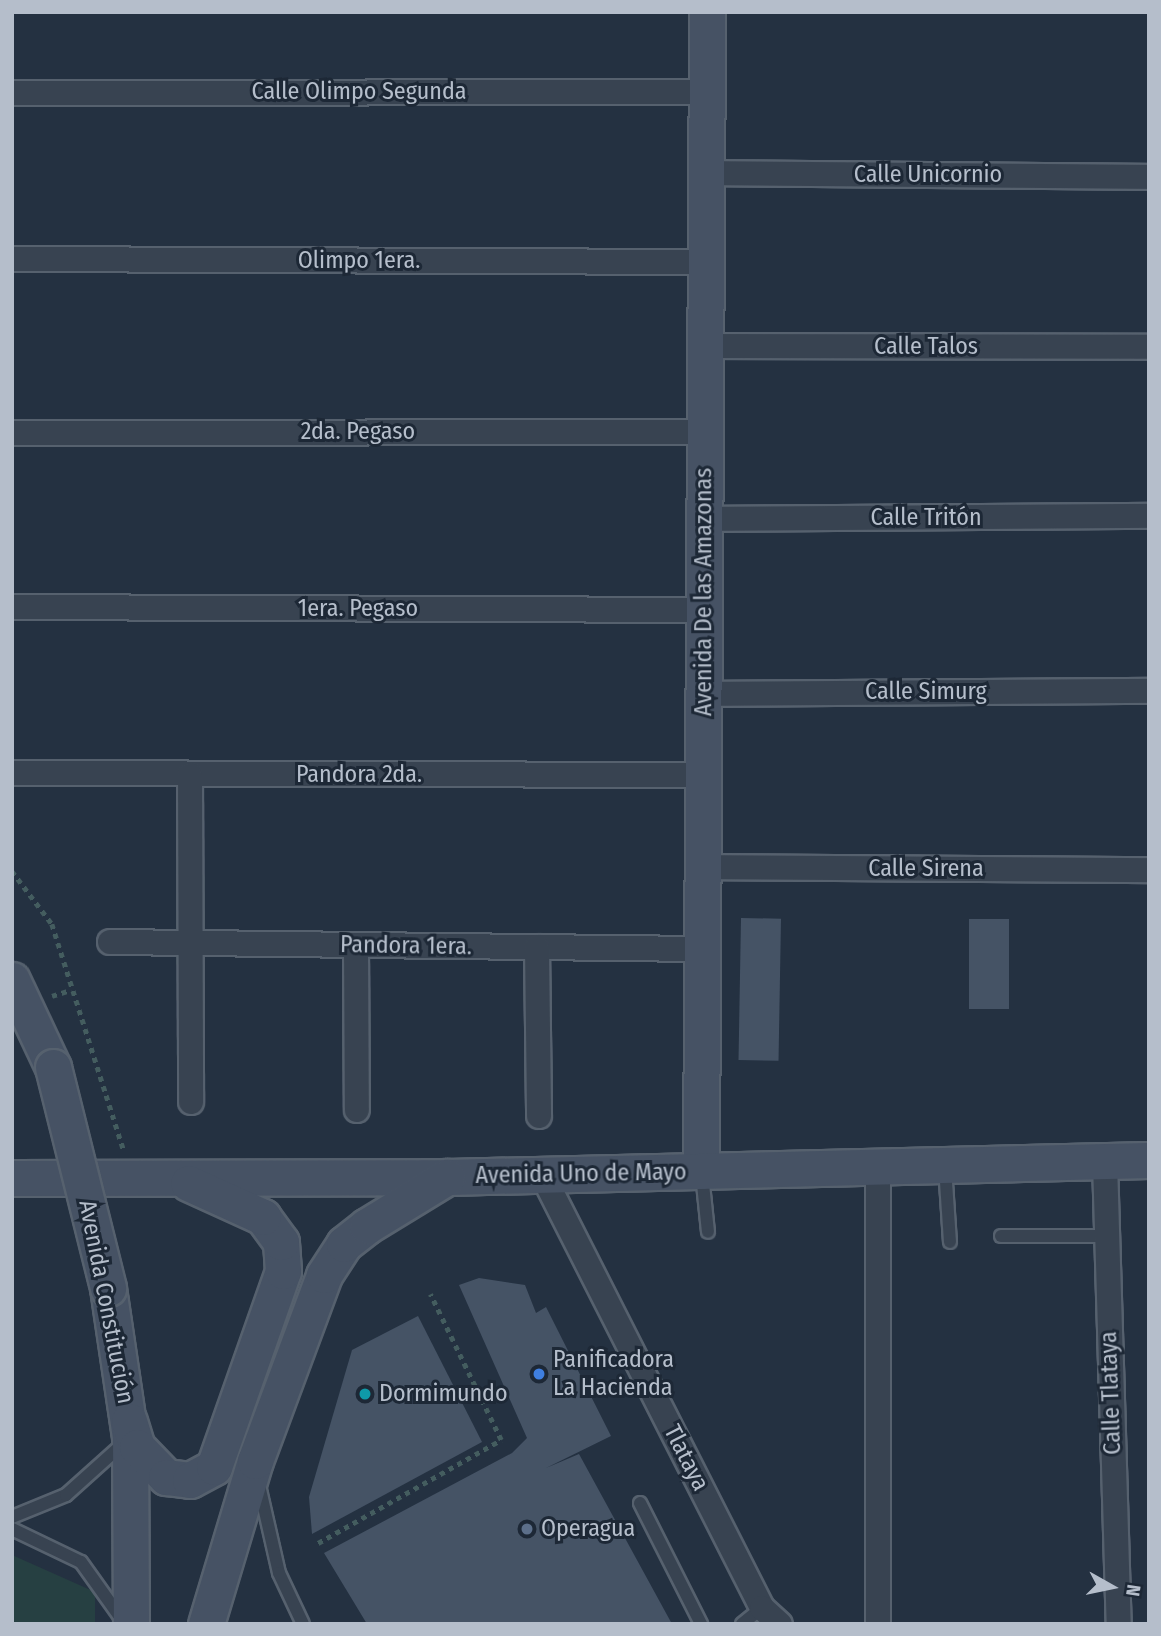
<!DOCTYPE html>
<meta charset="utf-8">
<style>
body{margin:0}
#map{position:relative;width:1161px;height:1636px;overflow:hidden;background:#243141;font-family:"Fira Sans Condensed",sans-serif}
div>[style]{position:absolute}
.green>*{inset:0;background:#264042}
.building>*{inset:0;background:#455365;transform-origin:0 0}
.path>*{height:4.5px;margin-top:-2.25px;transform-origin:0;background:repeating-linear-gradient(90deg,#445d5f 0 5px,transparent 0 10px)}
.roads{filter:drop-shadow(2px 0 #56616e) drop-shadow(-2px 0 #56616e) drop-shadow(0 2px #56616e) drop-shadow(0 -2px #56616e)}
.lane>*{height:12px;margin:-6px;padding:0 6px;transform-origin:6px;border-radius:6px;background:#384351}
.street>*{height:24px;margin:-12px;padding:0 12px;transform-origin:12px;border-radius:12px;background:#384351}
.secondary>*{height:35px;margin:-17.5px;padding:0 17.5px;transform-origin:17.5px;border-radius:17.5px;background:#465264}
.bridges{filter:drop-shadow(2px 0 #56616e) drop-shadow(-2px 0 #56616e) drop-shadow(0 2px #56616e) drop-shadow(0 -2px #56616e)}
.secondary-bridge>*{height:35px;margin:-17.5px;padding:0 17.5px;transform-origin:17.5px;border-radius:17.5px;background:#465264}
.dots>*{width:19px;height:19px;translate:-50% -50%;box-sizing:border-box;border:4px solid #1d2836;border-radius:50%}
span{translate:-50% -50%;white-space:nowrap;text-align:center;line-height:1.15;-webkit-text-stroke:6px #1d2836;paint-order:stroke}
.street-label{font-size:24px;color:#b5becb}
.poi-label{font-size:24px;color:#b5becb}
.left{translate:0 -50%;text-align:left}
.frame{position:absolute;inset:0;border:14px solid #b5becb;pointer-events:none}
.north{position:absolute;left:1077px;top:1552px;width:70px;height:70px;-webkit-text-stroke:5px #1d2836;paint-order:stroke;rotate:99deg;font-size:19px;font-weight:700;line-height:28px;text-align:center;color:#b5becb}
.north::after{content:'';display:block;margin:auto;width:24px;height:32px;background:#b5becb;clip-path:polygon(50% 0,100% 100%,50% 72%,0 100%)}
</style>
<div id="map">
<div class="green">
<i style="clip-path:polygon(12px 1555px,95px 1592px,95px 1624px,12px 1624px)"></i>
</div>
<div class="building">
<i style="left:741px;top:918px;width:40px;height:142px;rotate:1deg"></i>
<i style="left:969px;top:919px;width:40px;height:90px"></i>
<i style="clip-path:polygon(479px 1278px,525px 1285px,536px 1313px,546px 1307px,611px 1436px,546px 1468px,579px 1454px,672px 1624px,367px 1624px,324px 1553px,512px 1453px,527px 1438px,459px 1285px)"></i>
<i style="clip-path:polygon(418px 1316px,482px 1442px,312px 1534px,309px 1497px,352px 1350px)"></i>
</div>
<div class="path">
<i style="left:12px;top:871px;width:66px;rotate:53deg"></i>
<i style="left:52px;top:924px;width:238px;rotate:72.4deg"></i>
<i style="left:52px;top:996px;width:20px;rotate:-18deg"></i>
<i style="left:318px;top:1543px;width:210px;rotate:-29.4deg"></i>
<i style="left:501px;top:1440px;width:162px;rotate:-115.9deg"></i>
</div>
<div class="roads">
<div class="lane">
<i style="left:945px;top:1167px;width:75px;rotate:86.2deg"></i>
<i style="left:702px;top:1174px;width:58px;rotate:84.1deg"></i>
<i style="left:1001px;top:1236px;width:105px"></i>
<i style="left:259px;top:1485px;width:90px;rotate:77.2deg"></i>
<i style="left:279px;top:1573px;width:56px;rotate:64.8deg"></i>
<i style="left:640px;top:1503px;width:136px;rotate:63.2deg"></i>
<i style="left:12px;top:1517px;width:58px;rotate:-22.2deg"></i>
<i style="left:66px;top:1495px;width:78px;rotate:-41.9deg"></i>
<i style="left:12px;top:1529px;width:76px;rotate:25.6deg"></i>
<i style="left:81px;top:1562px;width:69px;rotate:54.5deg"></i>
<i style="left:742px;top:1624px;width:26px;rotate:-39deg"></i>
</div>
<div class="street">
<i style="left:12px;top:93px;width:694px;rotate:-0.08deg"></i>
<i style="left:707px;top:173px;width:442px;rotate:0.5deg"></i>
<i style="left:12px;top:259px;width:693px;rotate:0.25deg"></i>
<i style="left:704px;top:346px;width:445px;rotate:0.1deg"></i>
<i style="left:12px;top:433px;width:692px;rotate:-0.08deg"></i>
<i style="left:704px;top:519px;width:445px;rotate:-0.4deg"></i>
<i style="left:12px;top:607px;width:692px;rotate:0.25deg"></i>
<i style="left:703px;top:694px;width:446px;rotate:-0.4deg"></i>
<i style="left:15px;top:773px;width:688px;rotate:0.17deg"></i>
<i style="left:190px;top:775px;width:327px;rotate:89.8deg"></i>
<i style="left:702px;top:867px;width:447px;rotate:0.4deg"></i>
<i style="left:110px;top:942px;width:592px;rotate:0.68deg"></i>
<i style="left:356px;top:945px;width:165px;rotate:89.7deg"></i>
<i style="left:537px;top:947px;width:169px;rotate:89.3deg"></i>
<i style="left:1105px;top:1162px;width:462px;rotate:88.3deg"></i>
<i style="left:542px;top:1174px;width:487px;rotate:63.1deg"></i>
<i style="left:762px;top:1608px;width:24px;rotate:42deg"></i>
<i style="left:878px;top:1624px;width:458px;rotate:-90deg"></i>
</div>
<div class="secondary">
<i style="left:12px;top:980px;width:96px;rotate:64.8deg"></i>
<i style="left:701px;top:1171px;width:1159px;rotate:-89.7deg"></i>
<i style="left:12px;top:1178px;width:436px;rotate:-0.1deg"></i>
<i style="left:448px;top:1177px;width:701px;rotate:-1.39deg"></i>
<i style="left:108px;top:1288px;width:151px;rotate:81.6deg"></i>
<i style="left:130px;top:1437px;width:187px;rotate:89.7deg"></i>
<i style="left:129px;top:1421px;width:27px;rotate:73deg"></i>
<i style="left:137px;top:1447px;width:42px;rotate:46deg"></i>
<i style="left:166px;top:1477px;width:24px;rotate:7deg"></i>
<i style="left:190px;top:1480px;width:27px;rotate:-28deg"></i>
<i style="left:214px;top:1467px;width:208px;rotate:-70.6deg"></i>
<i style="left:283px;top:1271px;width:29px;rotate:-94deg"></i>
<i style="left:281px;top:1242px;width:31px;rotate:-126deg"></i>
<i style="left:263px;top:1217px;width:82px;rotate:-155.6deg"></i>
<i style="left:206px;top:1624px;width:170px;rotate:-73.3deg"></i>
<i style="left:255px;top:1461px;width:198px;rotate:-69.6deg"></i>
<i style="left:324px;top:1275px;width:37px;rotate:-57deg"></i>
<i style="left:344px;top:1244px;width:29px;rotate:-38deg"></i>
<i style="left:367px;top:1226px;width:94px;rotate:-31.5deg"></i>
</div>
</div>
<div class="bridges">
<div class="secondary-bridge">
<i style="left:53px;top:1067px;width:228px;rotate:76deg"></i>
</div>
</div>
<div class="dots">
<i style="left:539px;top:1374px;background:#3f7fe0"></i>
<i style="left:365px;top:1394px;background:#0f9aa8"></i>
<i style="left:527px;top:1529px;background:#5c6f8a"></i>
</div>
<div class="street-label">
<span style="left:359px;top:92px">Calle Olimpo Segunda</span>
<span style="left:928px;top:175px">Calle Unicornio</span>
<span style="left:359px;top:261px">Olimpo 1era.</span>
<span style="left:926px;top:347px">Calle Talos</span>
<span style="left:358px;top:432px">2da. Pegaso</span>
<span style="left:926px;top:518px">Calle Tritón</span>
<span style="left:704px;top:592px;rotate:-90deg">Avenida De las Amazonas</span>
<span style="left:358px;top:609px">1era. Pegaso</span>
<span style="left:926px;top:692px">Calle Simurg</span>
<span style="left:359px;top:775px">Pandora 2da.</span>
<span style="left:926px;top:869px">Calle Sirena</span>
<span style="left:406px;top:946px;rotate:1deg">Pandora 1era.</span>
<span style="left:581px;top:1174px;rotate:-1deg">Avenida Uno de Mayo</span>
<span style="left:106px;top:1302px;rotate:79deg">Avenida Constitución</span>
<span style="left:1111px;top:1393px;rotate:-92deg">Calle Tlataya</span>
<span style="left:686px;top:1458px;rotate:63deg">Tlataya</span>
</div>
<div class="poi-label">
<span class="left" style="left:553px;top:1374px">Panificadora<br>La Hacienda</span>
<span class="left" style="left:379px;top:1394px">Dormimundo</span>
<span class="left" style="left:541px;top:1529px">Operagua</span>
</div>
<div class="frame"></div>
<div class="north">N</div>
</div>
